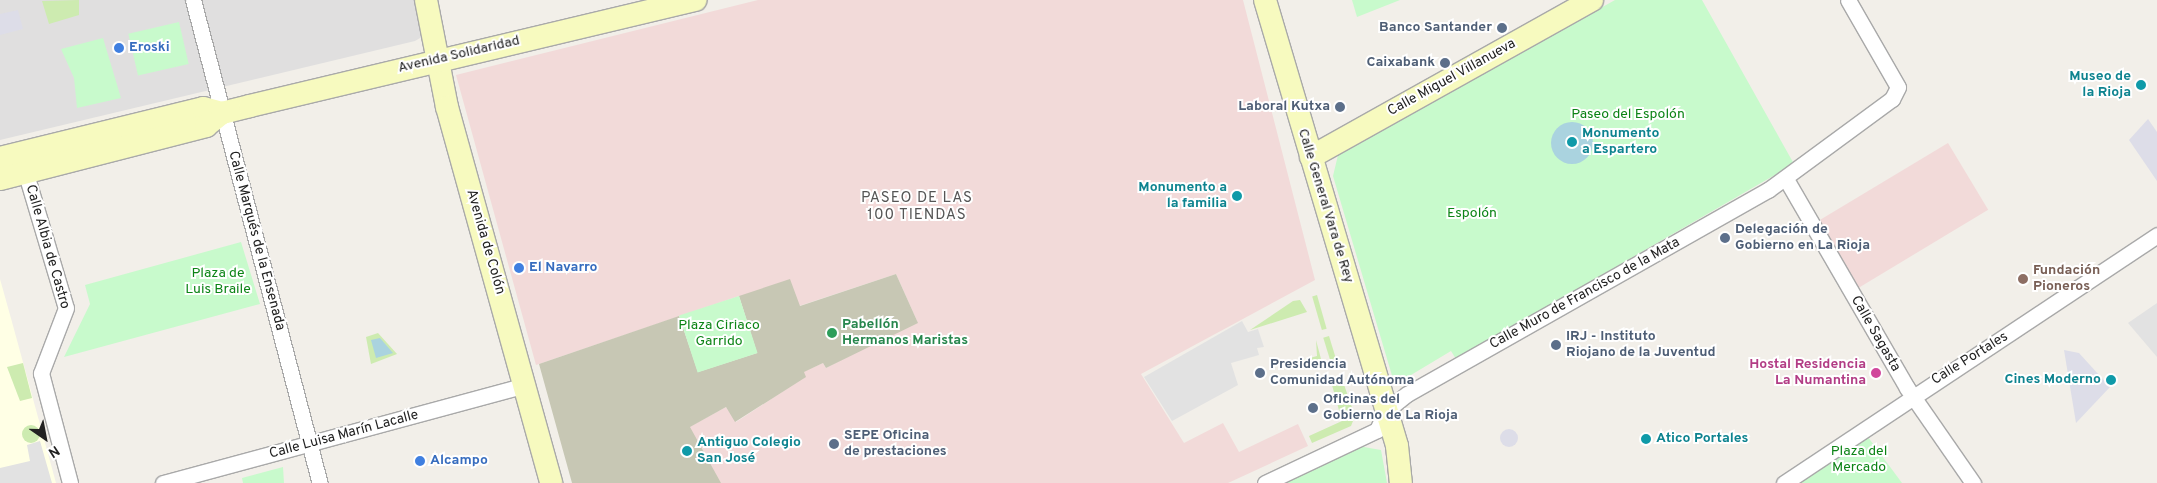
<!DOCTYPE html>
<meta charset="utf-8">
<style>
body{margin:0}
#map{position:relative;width:2157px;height:483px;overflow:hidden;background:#f2efe9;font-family:Overpass,sans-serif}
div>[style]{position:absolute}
.residential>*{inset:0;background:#e0dfdf}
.commercial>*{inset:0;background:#f2dad9;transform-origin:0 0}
.education>*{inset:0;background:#ffffe5}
.construction>*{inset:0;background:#c7c7b4}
.grass>*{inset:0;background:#cdebb0;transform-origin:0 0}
.round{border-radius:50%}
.park>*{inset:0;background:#c8facc;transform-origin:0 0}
.parking>*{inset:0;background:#e2e2e2}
.plaza>*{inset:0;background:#dddde8}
.water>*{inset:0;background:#aad3df}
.roads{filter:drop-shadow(1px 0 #a9a9a9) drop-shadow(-1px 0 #a9a9a9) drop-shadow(0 1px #a9a9a9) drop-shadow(0 -1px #a9a9a9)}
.minor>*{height:15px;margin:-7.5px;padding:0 7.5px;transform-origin:7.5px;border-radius:7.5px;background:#fff}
.secondary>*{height:22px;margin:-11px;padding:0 11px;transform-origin:11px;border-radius:11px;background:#f7fabf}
.dots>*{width:14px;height:14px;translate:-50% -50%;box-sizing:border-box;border:2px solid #fff;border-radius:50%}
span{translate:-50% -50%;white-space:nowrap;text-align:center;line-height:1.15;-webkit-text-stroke:4px #fff;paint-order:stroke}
.service-label{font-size:14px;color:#4e5e75;font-weight:700}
.right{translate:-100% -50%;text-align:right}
.left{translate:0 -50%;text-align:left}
.shop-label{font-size:14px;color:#366cbe;font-weight:700}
.street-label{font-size:14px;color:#222}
.culture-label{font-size:14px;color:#0d838f;font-weight:700}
.park-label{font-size:14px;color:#0c8416}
.education-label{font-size:14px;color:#785e54;font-weight:700}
.leisure-label{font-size:14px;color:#27864d;font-weight:700}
.hotel-label{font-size:14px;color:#b23c85;font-weight:700}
.neighbourhood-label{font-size:15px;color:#555;letter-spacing:1px}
.north{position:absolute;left:20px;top:413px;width:50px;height:50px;-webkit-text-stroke:4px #fff;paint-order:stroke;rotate:147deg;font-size:14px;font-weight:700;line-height:20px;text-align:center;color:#222}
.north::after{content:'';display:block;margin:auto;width:18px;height:22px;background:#222;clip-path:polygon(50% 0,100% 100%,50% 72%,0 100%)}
</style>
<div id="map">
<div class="residential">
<i style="clip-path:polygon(0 0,423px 0,432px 31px,415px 41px,0 140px)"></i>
</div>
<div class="commercial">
<i style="clip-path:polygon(758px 0,1243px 0,1315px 280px,1141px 374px,1184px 443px,1223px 423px,1239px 452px,1298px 424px,1308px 446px,1228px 483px,720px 483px,689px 427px,726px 407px,736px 422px,805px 377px,803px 372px,823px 363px,826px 368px,917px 321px,896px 274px,799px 306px,739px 296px,536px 365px,456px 75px)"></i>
<i style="left:1948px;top:143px;width:78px;height:151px;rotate:59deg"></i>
</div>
<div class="education">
<i style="clip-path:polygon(0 279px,12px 322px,56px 483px,0 483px)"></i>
</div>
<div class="construction">
<i style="clip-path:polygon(896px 274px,918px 323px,826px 368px,823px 363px,804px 372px,806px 377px,735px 422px,726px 407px,690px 427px,721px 483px,572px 483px,539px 364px,679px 316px,698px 372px,757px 353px,739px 296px,790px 279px,800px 306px)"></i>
</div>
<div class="grass">
<i style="clip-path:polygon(79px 0,79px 15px,49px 24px,42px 1px)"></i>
<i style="left:1317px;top:295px;width:35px;height:5px;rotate:74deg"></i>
<i style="clip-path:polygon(1300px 300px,1307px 312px,1250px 330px,1293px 301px)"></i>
<i style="clip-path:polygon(378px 333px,397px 354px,371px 364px,366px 337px)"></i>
<i style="left:1329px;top:336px;width:27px;height:6px;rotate:73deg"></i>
<i style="clip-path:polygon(1316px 340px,1321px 359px,1286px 369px,1285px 365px,1317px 356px)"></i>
<i style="clip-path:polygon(23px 363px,32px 398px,20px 401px,7px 367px)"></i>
<i style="clip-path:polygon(1341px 376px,1355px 416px,1351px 426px,1312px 443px,1309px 436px,1342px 421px,1330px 378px)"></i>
<i class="round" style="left:22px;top:425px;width:18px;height:18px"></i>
</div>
<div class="park">
<i style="clip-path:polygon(1352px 0,1400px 0,1357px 17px)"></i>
<i style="clip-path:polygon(1615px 0,1702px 0,1794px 164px,1456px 359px,1451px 351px,1406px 378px,1393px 379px,1333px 176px,1338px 155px)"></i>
<i style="left:179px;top:22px;width:43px;height:52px;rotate:77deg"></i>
<i style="clip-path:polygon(103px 38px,121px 98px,77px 108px,74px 78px,61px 49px)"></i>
<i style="clip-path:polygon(241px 242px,260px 304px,64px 357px,90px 304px,85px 285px)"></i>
<i style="left:739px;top:296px;width:60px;height:63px;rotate:72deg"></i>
<i style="clip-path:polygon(1862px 429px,1902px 483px,1784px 483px)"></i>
<i style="clip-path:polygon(1358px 446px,1381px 450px,1387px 483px,1286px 483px)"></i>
<i style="clip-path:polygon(283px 467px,284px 483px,243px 483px,242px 478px)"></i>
</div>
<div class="parking">
<i style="clip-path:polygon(2157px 303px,2157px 357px,2128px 323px)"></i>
<i style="clip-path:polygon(1242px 321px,1248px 332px,1258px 329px,1264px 347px,1257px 348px,1259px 355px,1231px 363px,1238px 385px,1172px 421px,1144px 377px)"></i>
<i style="clip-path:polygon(40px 441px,52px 483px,0 483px,0 468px,30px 461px,27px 445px)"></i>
</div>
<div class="plaza">
<i style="clip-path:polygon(18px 10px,23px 29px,0 35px,0 14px)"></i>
<i style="clip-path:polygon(2148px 119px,2157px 132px,2157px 181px,2129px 140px)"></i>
<i style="clip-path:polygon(2064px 350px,2079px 353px,2110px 387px,2076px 423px)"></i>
<i class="round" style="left:1500px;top:429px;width:18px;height:18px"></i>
</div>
<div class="water">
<i class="round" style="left:1551px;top:122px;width:42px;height:42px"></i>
<i style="clip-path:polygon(380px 338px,393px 353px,376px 358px,371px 340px)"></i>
</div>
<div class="roads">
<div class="minor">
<i style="left:193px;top:0;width:499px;rotate:75.3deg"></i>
<i style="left:23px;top:164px;width:150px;rotate:73.4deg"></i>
<i style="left:66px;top:308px;width:70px;rotate:111deg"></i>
<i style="left:41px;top:373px;width:114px;rotate:75.2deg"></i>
<i style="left:1786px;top:179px;width:241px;rotate:59.9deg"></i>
<i style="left:1907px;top:388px;width:116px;rotate:55.2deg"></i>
<i style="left:163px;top:483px;width:375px;rotate:-15.1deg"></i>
<i style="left:1265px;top:483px;width:124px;rotate:-25.3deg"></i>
<i style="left:1377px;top:430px;width:21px;rotate:-65deg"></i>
<i style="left:1386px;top:411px;width:27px;rotate:-39deg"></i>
<i style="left:1407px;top:394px;width:415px;rotate:-29.5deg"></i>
<i style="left:1768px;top:190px;width:154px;rotate:-36.3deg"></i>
<i style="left:1892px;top:99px;width:13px;rotate:-63deg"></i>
<i style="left:1898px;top:87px;width:100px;rotate:-119.9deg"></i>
<i style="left:1784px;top:483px;width:448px;rotate:-33.6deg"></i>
</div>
<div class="secondary">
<i style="left:426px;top:0;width:109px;rotate:78.9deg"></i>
<i style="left:447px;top:107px;width:390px;rotate:74.5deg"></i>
<i style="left:1265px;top:0;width:465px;rotate:73.5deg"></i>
<i style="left:1397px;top:446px;width:37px;rotate:84deg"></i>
<i style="left:1311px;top:157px;width:322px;rotate:-29.2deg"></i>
<i style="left:0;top:158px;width:209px;rotate:-13.8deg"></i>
<i style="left:203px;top:108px;width:20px;rotate:15deg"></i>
<i style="left:0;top:179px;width:213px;rotate:-14.4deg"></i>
<i style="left:206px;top:126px;width:21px;rotate:-39deg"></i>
<i style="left:222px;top:113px;width:29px;rotate:-14deg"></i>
<i style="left:250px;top:106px;width:458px;rotate:-13.4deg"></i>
</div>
</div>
<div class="dots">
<i style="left:1502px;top:28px;background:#5c6f8a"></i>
<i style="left:119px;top:48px;background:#3f7fe0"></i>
<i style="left:1445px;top:63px;background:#5c6f8a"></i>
<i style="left:2141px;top:85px;background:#0f9aa8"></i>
<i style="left:1340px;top:107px;background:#5c6f8a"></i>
<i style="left:1572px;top:142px;background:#0f9aa8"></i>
<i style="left:1237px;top:196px;background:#0f9aa8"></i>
<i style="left:1725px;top:238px;background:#5c6f8a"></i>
<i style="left:519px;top:268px;background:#3f7fe0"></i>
<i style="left:2023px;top:279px;background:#8d6e63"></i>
<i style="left:832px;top:333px;background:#2e9e5b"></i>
<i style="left:1556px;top:345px;background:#5c6f8a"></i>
<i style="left:1260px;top:373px;background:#5c6f8a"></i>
<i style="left:1876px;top:373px;background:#d1479c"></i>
<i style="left:2111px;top:380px;background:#0f9aa8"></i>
<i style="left:1313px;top:408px;background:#5c6f8a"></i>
<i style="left:1646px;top:439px;background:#0f9aa8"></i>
<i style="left:834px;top:444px;background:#5c6f8a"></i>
<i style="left:687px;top:451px;background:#0f9aa8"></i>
<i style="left:420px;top:461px;background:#3f7fe0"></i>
</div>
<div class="service-label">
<span class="right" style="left:1492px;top:28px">Banco Santander</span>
<span class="right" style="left:1435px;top:63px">Caixabank</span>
<span class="right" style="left:1330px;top:107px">Laboral Kutxa</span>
<span class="left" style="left:1735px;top:238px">Delegación de<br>Gobierno en La Rioja</span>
<span class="left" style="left:1566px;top:345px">IRJ - Instituto<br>Riojano de la Juventud</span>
<span class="left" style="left:1270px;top:373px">Presidencia<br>Comunidad Autónoma</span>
<span class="left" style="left:1323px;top:408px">Oficinas del<br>Gobierno de La Rioja</span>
<span class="left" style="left:844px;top:444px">SEPE Oficina<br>de prestaciones</span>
</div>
<div class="shop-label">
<span class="left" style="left:129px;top:48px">Eroski</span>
<span class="left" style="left:529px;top:268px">El Navarro</span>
<span class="left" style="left:430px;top:461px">Alcampo</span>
</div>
<div class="street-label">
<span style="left:459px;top:55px;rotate:-13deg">Avenida Solidaridad</span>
<span style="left:1452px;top:78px;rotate:-29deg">Calle Miguel Villanueva</span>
<span style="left:1325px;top:206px;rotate:73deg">Calle General Vara de Rey</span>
<span style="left:256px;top:241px;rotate:75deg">Calle Marqués de la Ensenada</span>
<span style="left:485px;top:242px;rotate:74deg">Avenida de Colón</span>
<span style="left:47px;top:247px;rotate:74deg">Calle Albia de Castro</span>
<span style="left:1585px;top:294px;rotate:-29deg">Calle Muro de Francisco de la Mata</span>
<span style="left:1875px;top:334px;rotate:60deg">Calle Sagasta</span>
<span style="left:1970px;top:359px;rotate:-32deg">Calle Portales</span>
<span style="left:344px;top:435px;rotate:-15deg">Calle Luisa Marín Lacalle</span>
</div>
<div class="culture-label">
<span class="right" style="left:2131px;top:85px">Museo de<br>la Rioja</span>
<span class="left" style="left:1582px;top:142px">Monumento<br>a Espartero</span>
<span class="right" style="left:1227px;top:196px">Monumento a<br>la familia</span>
<span class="right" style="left:2101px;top:380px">Cines Moderno</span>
<span class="left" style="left:1656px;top:439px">Atico Portales</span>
<span class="left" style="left:697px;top:451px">Antiguo Colegio<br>San José</span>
</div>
<div class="park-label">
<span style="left:1628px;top:115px">Paseo del Espolón</span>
<span style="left:1472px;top:214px">Espolón</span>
<span style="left:218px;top:282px">Plaza de<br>Luis Braile</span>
<span style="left:719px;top:334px">Plaza Ciriaco<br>Garrido</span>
<span style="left:1859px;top:460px">Plaza del<br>Mercado</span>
</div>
<div class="education-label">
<span class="left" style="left:2033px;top:279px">Fundación<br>Pioneros</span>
</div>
<div class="leisure-label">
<span class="left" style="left:842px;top:333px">Pabellón<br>Hermanos Maristas</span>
</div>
<div class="hotel-label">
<span class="right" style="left:1866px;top:373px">Hostal Residencia<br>La Numantina</span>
</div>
<div class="neighbourhood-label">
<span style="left:917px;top:207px">PASEO DE LAS<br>100 TIENDAS</span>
</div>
<div class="north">N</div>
</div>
